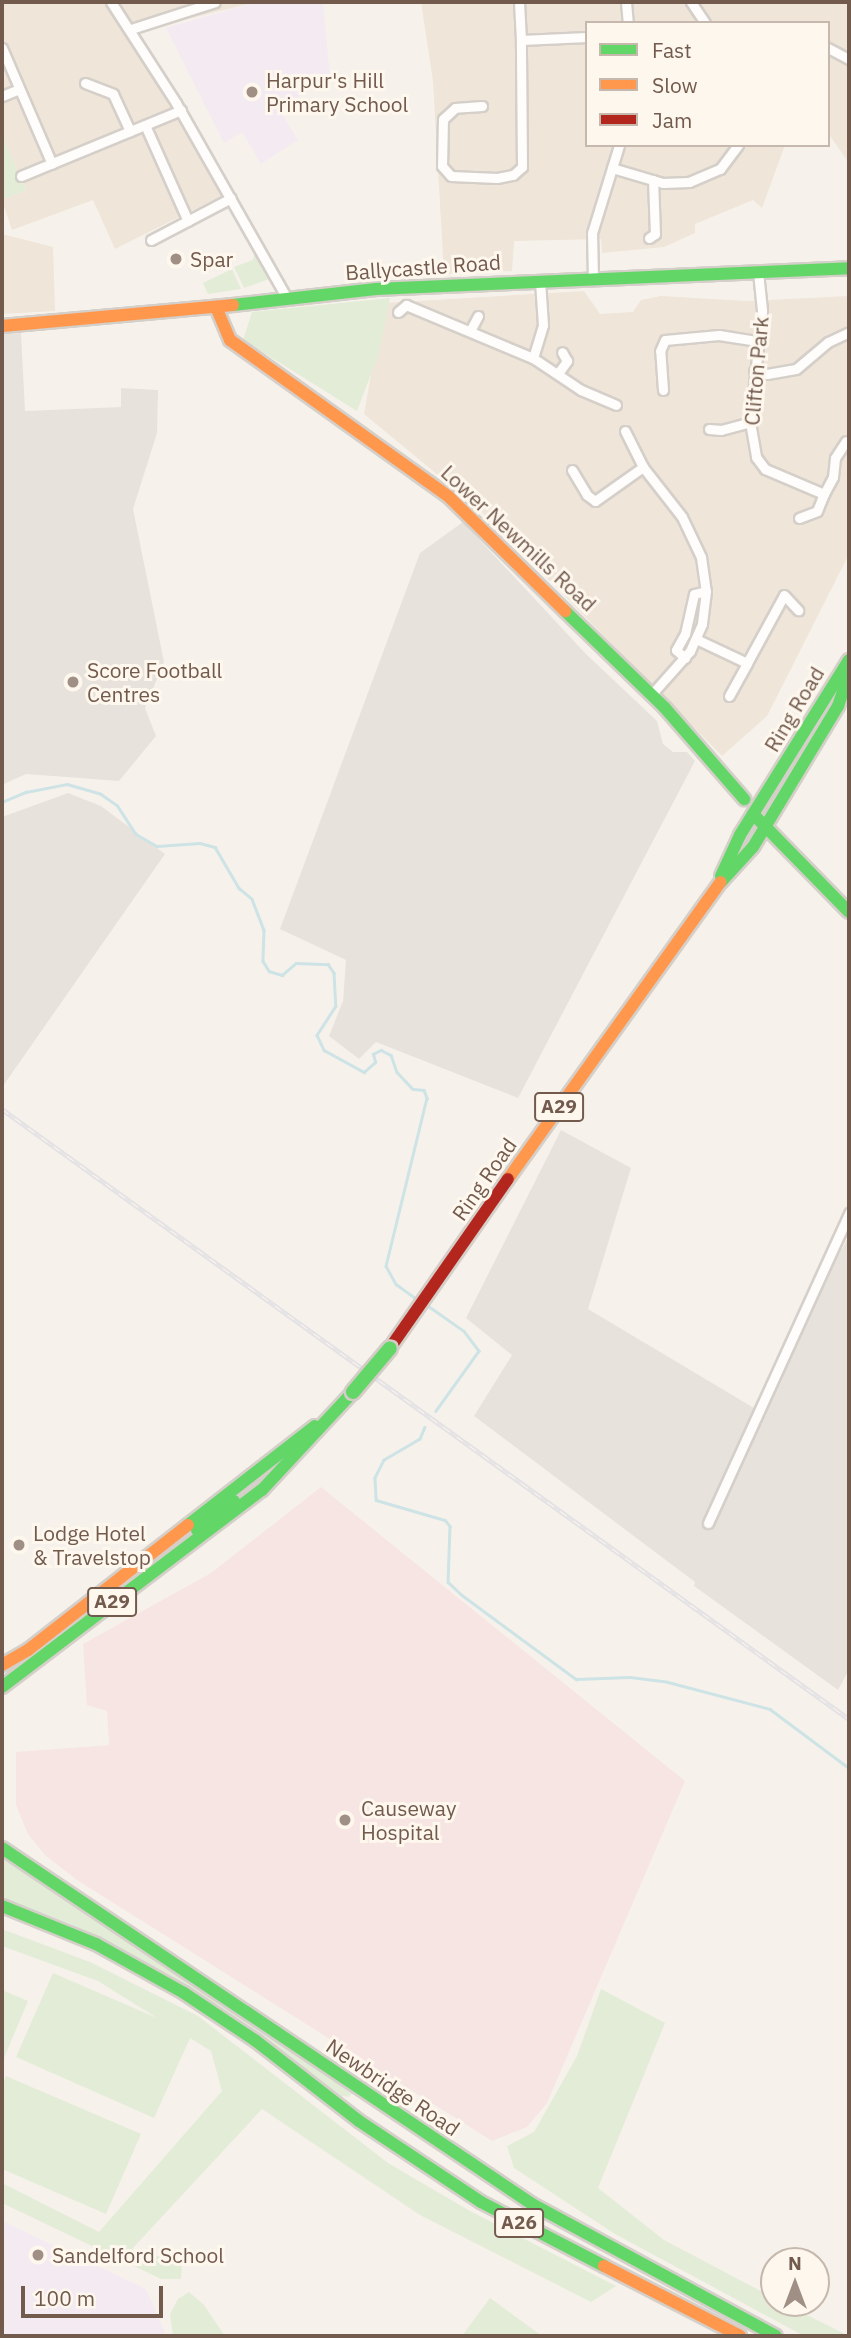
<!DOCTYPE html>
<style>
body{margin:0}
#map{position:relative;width:851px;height:2338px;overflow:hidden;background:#f6f2eb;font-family:"IBM Plex Sans",sans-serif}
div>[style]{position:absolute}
.residential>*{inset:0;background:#efe5d9}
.industrial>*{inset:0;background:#e8e2dc}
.education>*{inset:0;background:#f3eaf2}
.medical>*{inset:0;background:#f7e5e4}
.green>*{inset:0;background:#e3ecd7}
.stream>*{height:2.5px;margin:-1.25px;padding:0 1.25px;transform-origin:1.25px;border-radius:1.25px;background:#cde3e5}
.roads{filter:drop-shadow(2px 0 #d5cfc9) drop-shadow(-2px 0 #d5cfc9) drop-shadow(0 2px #d5cfc9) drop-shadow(0 -2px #d5cfc9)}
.street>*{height:9px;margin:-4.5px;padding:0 4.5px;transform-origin:4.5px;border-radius:4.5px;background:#fefdfc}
.fast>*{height:12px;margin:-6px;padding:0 6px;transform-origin:6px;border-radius:6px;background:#63d668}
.slow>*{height:12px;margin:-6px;padding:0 6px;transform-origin:6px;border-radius:6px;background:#ff974d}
.jam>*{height:12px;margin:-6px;padding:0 6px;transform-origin:6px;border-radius:6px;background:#b3261e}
.rail>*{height:5px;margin-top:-2.5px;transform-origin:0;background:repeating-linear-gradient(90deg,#fef7ed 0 8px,#e4e2e4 0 16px);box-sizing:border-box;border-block:2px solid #e4e2e4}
.bridges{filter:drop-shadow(2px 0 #d5ccc7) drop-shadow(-2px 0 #d5ccc7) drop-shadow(0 2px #d5ccc7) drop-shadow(0 -2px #d5ccc7)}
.fast-bridge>*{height:14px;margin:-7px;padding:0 7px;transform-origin:7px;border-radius:7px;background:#63d668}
.dots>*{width:19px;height:19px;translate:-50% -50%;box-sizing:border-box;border:4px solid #fef7ed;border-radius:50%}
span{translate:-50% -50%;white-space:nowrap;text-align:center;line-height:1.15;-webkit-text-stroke:6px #fef7ed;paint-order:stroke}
.shield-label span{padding:2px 5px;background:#fef7ed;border:2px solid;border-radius:5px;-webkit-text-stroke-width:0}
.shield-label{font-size:19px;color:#725a4d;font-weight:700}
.poi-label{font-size:21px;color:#725a4d}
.left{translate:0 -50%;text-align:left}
.street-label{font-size:21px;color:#725a4d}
.frame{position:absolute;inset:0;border:4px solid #725a4d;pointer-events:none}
.legend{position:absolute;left:585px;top:21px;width:245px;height:126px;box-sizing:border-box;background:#fef7ed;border:2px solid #c6b8ad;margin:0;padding:9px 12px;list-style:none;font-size:21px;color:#725a4d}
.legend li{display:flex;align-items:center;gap:14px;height:35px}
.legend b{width:35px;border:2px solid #c6b8ad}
.north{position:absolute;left:760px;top:2247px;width:70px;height:70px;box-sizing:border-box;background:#fef7ed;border:2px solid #c6b8ad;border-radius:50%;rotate:0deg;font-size:19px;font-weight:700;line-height:28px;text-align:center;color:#725a4d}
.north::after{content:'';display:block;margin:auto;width:24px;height:32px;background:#a08f84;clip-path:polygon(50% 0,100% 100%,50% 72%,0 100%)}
.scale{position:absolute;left:21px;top:2286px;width:142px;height:32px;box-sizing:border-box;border:4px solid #725a4d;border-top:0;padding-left:9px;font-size:21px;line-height:24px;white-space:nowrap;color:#725a4d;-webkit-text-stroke:5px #fef7ed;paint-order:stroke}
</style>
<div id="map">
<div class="residential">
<i style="clip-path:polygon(2px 2px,256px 2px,128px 34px,223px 195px,115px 249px,93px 200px,12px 230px,2px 200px,26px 190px,2px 137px)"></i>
<i style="clip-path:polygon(421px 2px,849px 2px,849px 163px,828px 133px,828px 23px,587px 23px,587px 145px,785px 145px,762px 208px,753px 200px,695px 224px,695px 233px,664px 247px,602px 253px,601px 239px,514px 241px,512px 271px,444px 274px,433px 81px)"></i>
<i style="clip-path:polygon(2px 234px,53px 247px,55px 311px,2px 314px)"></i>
<i style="clip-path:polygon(584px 291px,600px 314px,633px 312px,641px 300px,661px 296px,747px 301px,849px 296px,849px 554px,767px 716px,722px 756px,478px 508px,364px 414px,384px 303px)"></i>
</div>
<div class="industrial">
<i style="clip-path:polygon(21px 333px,25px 411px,121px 407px,121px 388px,158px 390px,157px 433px,133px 509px,164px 662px,145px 708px,156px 736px,119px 781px,26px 774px,2px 785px,2px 334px)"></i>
<i style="clip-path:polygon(463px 522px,586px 654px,657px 721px,663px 744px,673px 752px,687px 752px,695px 761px,518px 1098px,376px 1042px,359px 1059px,329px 1036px,343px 1001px,346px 960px,280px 929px,420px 553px)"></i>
<i style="clip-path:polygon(68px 793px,101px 806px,165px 854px,3px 1086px,2px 817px)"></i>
<i style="clip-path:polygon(561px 1130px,631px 1168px,588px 1309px,754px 1408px,849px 1236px,849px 1670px,838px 1690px,694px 1586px,695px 1582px,474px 1416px,512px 1355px,466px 1318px)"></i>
</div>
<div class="education">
<i style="clip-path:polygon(256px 2px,323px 2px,330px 77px,279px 109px,298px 140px,261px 164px,242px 132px,224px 143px,166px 28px)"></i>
<i style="clip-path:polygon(2px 2221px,146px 2289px,165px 2332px,163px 2336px,2px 2336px)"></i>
</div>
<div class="medical">
<i style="clip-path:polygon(321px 1487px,685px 1781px,547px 2103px,527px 2127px,492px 2141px,77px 1880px,46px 1856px,28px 1834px,16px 1805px,16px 1752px,109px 1745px,107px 1711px,87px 1705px,83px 1644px,211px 1573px)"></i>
</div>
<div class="green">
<i style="clip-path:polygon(2px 137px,26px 190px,2px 200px)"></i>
<i style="clip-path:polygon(255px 251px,269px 279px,244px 288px,234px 267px,253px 260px)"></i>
<i style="clip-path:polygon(232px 269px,241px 289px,208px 294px,203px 283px)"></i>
<i style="clip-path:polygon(390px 298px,378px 356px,357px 411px,243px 340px,252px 312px)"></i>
<i style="clip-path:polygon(2px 1859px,78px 1905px,353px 2092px,349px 2097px,341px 2096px,178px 1980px,75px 1926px,2px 1898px)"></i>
<i style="clip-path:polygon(2px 1929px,90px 1962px,198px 2016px,388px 2163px,470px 2211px,616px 2286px,591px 2302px,420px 2215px,262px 2109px,132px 2249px,182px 2263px,181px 2279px,161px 2279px,2px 2203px,2px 2183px,99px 2232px,222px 2091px,211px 2051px,190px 2038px,154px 2118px,16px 2057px,53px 1973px,157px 2018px,98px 1981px,2px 1946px)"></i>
<i style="clip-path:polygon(601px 1989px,665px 2023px,598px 2188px,664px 2240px,774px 2298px,774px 2303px,783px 2303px,849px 2336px,804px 2336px,615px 2234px,514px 2168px,507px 2146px,534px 2132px,577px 2056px)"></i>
<i style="clip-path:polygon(2px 1990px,28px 2001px,2px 2063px)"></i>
<i style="clip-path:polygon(6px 2076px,141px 2134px,106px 2214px,2px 2169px,2px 2086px)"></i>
<i style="clip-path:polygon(189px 2292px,204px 2305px,225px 2336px,173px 2336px,170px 2314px,178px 2299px)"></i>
<i style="clip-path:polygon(490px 2298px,542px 2336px,462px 2336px)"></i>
</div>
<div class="stream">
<i style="left:2px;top:802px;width:26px;rotate:-23deg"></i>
<i style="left:26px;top:792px;width:42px;rotate:-11deg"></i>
<i style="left:67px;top:784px;width:35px;rotate:16deg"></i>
<i style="left:101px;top:794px;width:19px;rotate:35deg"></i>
<i style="left:117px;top:805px;width:35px;rotate:57deg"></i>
<i style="left:136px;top:834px;width:24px;rotate:30deg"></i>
<i style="left:157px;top:846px;width:43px;rotate:-4deg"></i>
<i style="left:200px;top:843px;width:16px;rotate:15deg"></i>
<i style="left:215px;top:847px;width:48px;rotate:59.7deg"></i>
<i style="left:239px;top:888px;width:17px;rotate:40deg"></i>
<i style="left:252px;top:899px;width:33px;rotate:69deg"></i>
<i style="left:264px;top:930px;width:31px;rotate:92deg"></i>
<i style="left:263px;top:961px;width:12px;rotate:59deg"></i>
<i style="left:269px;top:971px;width:14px;rotate:17deg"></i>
<i style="left:282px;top:975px;width:18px;rotate:-41deg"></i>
<i style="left:296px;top:963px;width:32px;rotate:2deg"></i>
<i style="left:328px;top:964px;width:11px;rotate:56deg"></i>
<i style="left:334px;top:973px;width:33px;rotate:87deg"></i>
<i style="left:336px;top:1006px;width:35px;rotate:123deg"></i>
<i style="left:317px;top:1035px;width:17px;rotate:65deg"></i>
<i style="left:324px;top:1050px;width:46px;rotate:28.8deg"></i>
<i style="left:364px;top:1072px;width:15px;rotate:-42deg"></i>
<i style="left:375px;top:1062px;width:8px;rotate:-104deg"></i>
<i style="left:373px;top:1054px;width:9px;rotate:-27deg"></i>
<i style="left:381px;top:1050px;width:11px;rotate:27deg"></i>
<i style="left:391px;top:1055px;width:18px;rotate:71deg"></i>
<i style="left:397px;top:1072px;width:23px;rotate:47deg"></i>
<i style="left:413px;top:1089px;width:11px;rotate:5deg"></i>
<i style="left:424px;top:1090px;width:9px;rotate:69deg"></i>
<i style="left:427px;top:1098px;width:173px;rotate:103.7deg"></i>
<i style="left:386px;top:1266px;width:21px;rotate:61deg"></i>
<i style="left:396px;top:1284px;width:27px;rotate:36deg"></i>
<i style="left:427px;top:1305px;width:45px;rotate:35.1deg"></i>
<i style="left:464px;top:1331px;width:25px;rotate:53deg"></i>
<i style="left:479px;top:1351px;width:74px;rotate:125.6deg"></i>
<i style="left:425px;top:1427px;width:13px;rotate:113deg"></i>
<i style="left:420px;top:1439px;width:42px;rotate:149.7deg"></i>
<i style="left:384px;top:1460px;width:20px;rotate:117deg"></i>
<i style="left:375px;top:1478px;width:22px;rotate:87deg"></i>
<i style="left:376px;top:1500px;width:72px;rotate:16.2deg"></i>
<i style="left:445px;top:1520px;width:8px;rotate:50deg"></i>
<i style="left:450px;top:1526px;width:56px;rotate:92deg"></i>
<i style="left:448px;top:1582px;width:19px;rotate:43deg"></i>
<i style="left:462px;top:1595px;width:142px;rotate:36.4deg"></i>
<i style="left:576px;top:1679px;width:54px;rotate:-2.1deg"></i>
<i style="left:630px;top:1677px;width:38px;rotate:7deg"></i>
<i style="left:668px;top:1682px;width:106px;rotate:14.8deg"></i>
<i style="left:770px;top:1709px;width:99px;rotate:36.8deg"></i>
</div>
<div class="roads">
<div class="street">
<i style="left:111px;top:2px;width:120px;rotate:57.2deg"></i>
<i style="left:176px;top:103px;width:223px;rotate:60.4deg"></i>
<i style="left:519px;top:2px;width:38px;rotate:87deg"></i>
<i style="left:521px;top:40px;width:66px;rotate:-2.6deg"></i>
<i style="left:626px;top:2px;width:21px;rotate:85deg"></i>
<i style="left:691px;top:2px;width:25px;rotate:56deg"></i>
<i style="left:131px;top:29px;width:88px;rotate:-17.8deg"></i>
<i style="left:2px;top:48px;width:126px;rotate:66.7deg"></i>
<i style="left:828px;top:48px;width:24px;rotate:28deg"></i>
<i style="left:85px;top:83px;width:30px;rotate:21deg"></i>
<i style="left:113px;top:94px;width:41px;rotate:65.3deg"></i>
<i style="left:2px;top:96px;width:18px;rotate:-22deg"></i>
<i style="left:482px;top:106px;width:27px;rotate:176deg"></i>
<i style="left:455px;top:108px;width:16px;rotate:137deg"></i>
<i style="left:443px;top:119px;width:47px;rotate:91.2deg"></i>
<i style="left:442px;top:166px;width:13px;rotate:48deg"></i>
<i style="left:451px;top:176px;width:46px;rotate:2.5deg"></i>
<i style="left:497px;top:178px;width:16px;rotate:-11deg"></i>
<i style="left:513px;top:175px;width:12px;rotate:-42deg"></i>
<i style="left:522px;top:167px;width:127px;rotate:-90.5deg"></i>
<i style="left:145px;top:125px;width:105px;rotate:65.9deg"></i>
<i style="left:612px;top:168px;width:53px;rotate:16.4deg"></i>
<i style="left:663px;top:183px;width:26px;rotate:-2deg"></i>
<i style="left:689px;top:182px;width:34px;rotate:-23deg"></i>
<i style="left:720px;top:169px;width:30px;rotate:-53deg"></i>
<i style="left:21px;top:176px;width:173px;rotate:-22.4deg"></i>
<i style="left:649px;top:238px;width:7px;rotate:-34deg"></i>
<i style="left:655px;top:234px;width:54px;rotate:-92.1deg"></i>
<i style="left:151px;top:240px;width:90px;rotate:-27.7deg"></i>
<i style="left:758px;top:272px;width:39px;rotate:84deg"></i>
<i style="left:762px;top:311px;width:112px;rotate:96.2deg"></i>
<i style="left:750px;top:422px;width:36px;rotate:80deg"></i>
<i style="left:756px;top:457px;width:15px;rotate:53deg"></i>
<i style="left:765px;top:469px;width:64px;rotate:23deg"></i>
<i style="left:824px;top:494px;width:19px;rotate:-62deg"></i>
<i style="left:833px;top:477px;width:19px;rotate:-84deg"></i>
<i style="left:835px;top:458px;width:20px;rotate:-57deg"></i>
<i style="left:593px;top:279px;width:46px;rotate:-91.2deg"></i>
<i style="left:592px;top:233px;width:92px;rotate:-72.9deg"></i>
<i style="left:398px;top:312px;width:11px;rotate:-41deg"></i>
<i style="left:406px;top:305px;width:138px;rotate:22.7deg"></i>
<i style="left:533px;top:358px;width:34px;rotate:-73deg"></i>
<i style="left:543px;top:325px;width:44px;rotate:-93.9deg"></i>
<i style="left:470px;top:331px;width:17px;rotate:-62deg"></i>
<i style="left:533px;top:358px;width:58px;rotate:33.7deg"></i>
<i style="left:581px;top:390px;width:38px;rotate:23deg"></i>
<i style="left:754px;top:371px;width:13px;rotate:13deg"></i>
<i style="left:767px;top:374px;width:29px;rotate:-10deg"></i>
<i style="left:796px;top:369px;width:42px;rotate:-40.2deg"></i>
<i style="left:828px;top:342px;width:23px;rotate:-25deg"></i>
<i style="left:559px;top:372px;width:14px;rotate:-54deg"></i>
<i style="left:567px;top:361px;width:10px;rotate:-119deg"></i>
<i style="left:663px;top:390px;width:39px;rotate:-94deg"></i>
<i style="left:660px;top:351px;width:12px;rotate:-66deg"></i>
<i style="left:665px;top:340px;width:54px;rotate:-5.3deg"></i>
<i style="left:719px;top:335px;width:39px;rotate:9deg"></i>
<i style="left:709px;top:429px;width:12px;rotate:5deg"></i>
<i style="left:721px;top:430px;width:30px;rotate:-15deg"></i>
<i style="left:625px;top:431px;width:40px;rotate:63.4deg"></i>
<i style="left:643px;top:467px;width:63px;rotate:52deg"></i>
<i style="left:682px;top:517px;width:44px;rotate:64.6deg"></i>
<i style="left:701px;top:557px;width:34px;rotate:82deg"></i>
<i style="left:706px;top:591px;width:33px;rotate:97deg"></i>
<i style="left:702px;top:624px;width:30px;rotate:114deg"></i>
<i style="left:690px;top:651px;width:59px;rotate:131.6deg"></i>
<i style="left:572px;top:470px;width:29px;rotate:59deg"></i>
<i style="left:587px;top:495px;width:10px;rotate:37deg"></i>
<i style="left:595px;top:501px;width:59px;rotate:-35.3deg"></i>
<i style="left:799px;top:518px;width:19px;rotate:-21deg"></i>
<i style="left:817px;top:511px;width:18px;rotate:-68deg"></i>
<i style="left:696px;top:639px;width:56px;rotate:25.2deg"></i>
<i style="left:747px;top:663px;width:77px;rotate:-61.4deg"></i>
<i style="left:784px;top:595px;width:21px;rotate:47deg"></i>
<i style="left:685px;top:658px;width:12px;rotate:-138deg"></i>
<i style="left:676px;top:650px;width:18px;rotate:-61deg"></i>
<i style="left:685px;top:634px;width:41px;rotate:-77.3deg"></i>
<i style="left:694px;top:594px;width:12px;rotate:-14deg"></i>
<i style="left:729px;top:696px;width:38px;rotate:-61deg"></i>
<i style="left:708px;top:1523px;width:341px;rotate:-65.5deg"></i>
</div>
<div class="fast">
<i style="left:233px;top:305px;width:144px;rotate:-6.4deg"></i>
<i style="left:376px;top:289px;width:473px;rotate:-2.5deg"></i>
<i style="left:565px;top:611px;width:139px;rotate:44.1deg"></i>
<i style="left:665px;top:708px;width:121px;rotate:49deg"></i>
<i style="left:753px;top:814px;width:137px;rotate:45.6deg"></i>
<i style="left:721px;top:876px;width:45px;rotate:-65.1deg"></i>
<i style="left:740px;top:835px;width:206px;rotate:-58.1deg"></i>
<i style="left:721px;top:882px;width:47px;rotate:-47.6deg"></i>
<i style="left:753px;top:847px;width:165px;rotate:-58.9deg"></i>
<i style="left:838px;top:706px;width:34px;rotate:-71deg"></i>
<i style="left:188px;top:1525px;width:161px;rotate:-37.9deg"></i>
<i style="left:197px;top:1530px;width:47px;rotate:-38.1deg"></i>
<i style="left:2px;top:1687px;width:326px;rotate:-37.2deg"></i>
<i style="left:262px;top:1490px;width:134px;rotate:-47.1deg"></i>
<i style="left:2px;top:1848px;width:638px;rotate:33.89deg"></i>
<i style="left:532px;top:2204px;width:277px;rotate:28.4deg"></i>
<i style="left:2px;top:1906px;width:101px;rotate:22deg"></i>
<i style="left:96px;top:1944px;width:101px;rotate:29.1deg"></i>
<i style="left:184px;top:1993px;width:87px;rotate:33.7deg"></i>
<i style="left:256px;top:2041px;width:130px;rotate:37.8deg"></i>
<i style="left:359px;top:2121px;width:146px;rotate:33.6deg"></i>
<i style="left:481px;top:2202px;width:139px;rotate:27.5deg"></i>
</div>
<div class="slow">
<i style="left:216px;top:307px;width:36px;rotate:67deg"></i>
<i style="left:230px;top:340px;width:269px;rotate:35.6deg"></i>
<i style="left:449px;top:497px;width:163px;rotate:44.5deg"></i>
<i style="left:2px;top:326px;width:232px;rotate:-5.2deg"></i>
<i style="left:508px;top:1179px;width:365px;rotate:-54.4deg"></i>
<i style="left:2px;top:1665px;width:30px;rotate:-30deg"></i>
<i style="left:28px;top:1650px;width:203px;rotate:-38deg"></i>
<i style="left:604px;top:2266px;width:153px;rotate:27.2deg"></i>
</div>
<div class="jam">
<i style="left:390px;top:1348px;width:206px;rotate:-55.1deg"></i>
</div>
</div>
<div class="rail">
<i style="left:2px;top:1109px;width:1044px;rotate:35.76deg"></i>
</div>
<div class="bridges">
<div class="fast-bridge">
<i style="left:353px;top:1392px;width:57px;rotate:-49.9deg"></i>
</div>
</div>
<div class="dots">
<i style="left:252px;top:92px;background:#a08f84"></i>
<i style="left:176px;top:259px;background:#a08f84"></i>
<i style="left:73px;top:682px;background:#a08f84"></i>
<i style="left:19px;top:1545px;background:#a08f84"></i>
<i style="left:345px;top:1820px;background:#a08f84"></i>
<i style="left:38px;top:2255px;background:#a08f84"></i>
</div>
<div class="shield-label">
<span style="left:559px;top:1107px">A29</span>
<span style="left:112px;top:1602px">A29</span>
<span style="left:519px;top:2223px">A26</span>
</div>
<div class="poi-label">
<span class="left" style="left:266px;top:92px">Harpur's Hill<br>Primary School</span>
<span class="left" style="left:190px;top:259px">Spar</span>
<span class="left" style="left:87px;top:682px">Score Football<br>Centres</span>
<span class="left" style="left:33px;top:1545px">Lodge Hotel<br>&amp; Travelstop</span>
<span class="left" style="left:361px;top:1820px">Causeway<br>Hospital</span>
<span class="left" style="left:52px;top:2255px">Sandelford School</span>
</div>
<div class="street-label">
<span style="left:423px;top:267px;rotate:-4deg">Ballycastle Road</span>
<span style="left:756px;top:371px;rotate:-85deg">Clifton Park</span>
<span style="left:519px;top:538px;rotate:43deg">Lower Newmills Road</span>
<span style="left:794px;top:709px;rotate:-59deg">Ring Road</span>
<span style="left:484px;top:1179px;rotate:-55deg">Ring Road</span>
<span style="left:393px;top:2087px;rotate:34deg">Newbridge Road</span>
</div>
<div class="frame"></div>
<ul class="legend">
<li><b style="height:9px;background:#63d668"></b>Fast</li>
<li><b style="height:9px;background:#ff974d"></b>Slow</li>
<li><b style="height:9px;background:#b3261e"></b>Jam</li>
</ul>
<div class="north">N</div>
<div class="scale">100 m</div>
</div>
